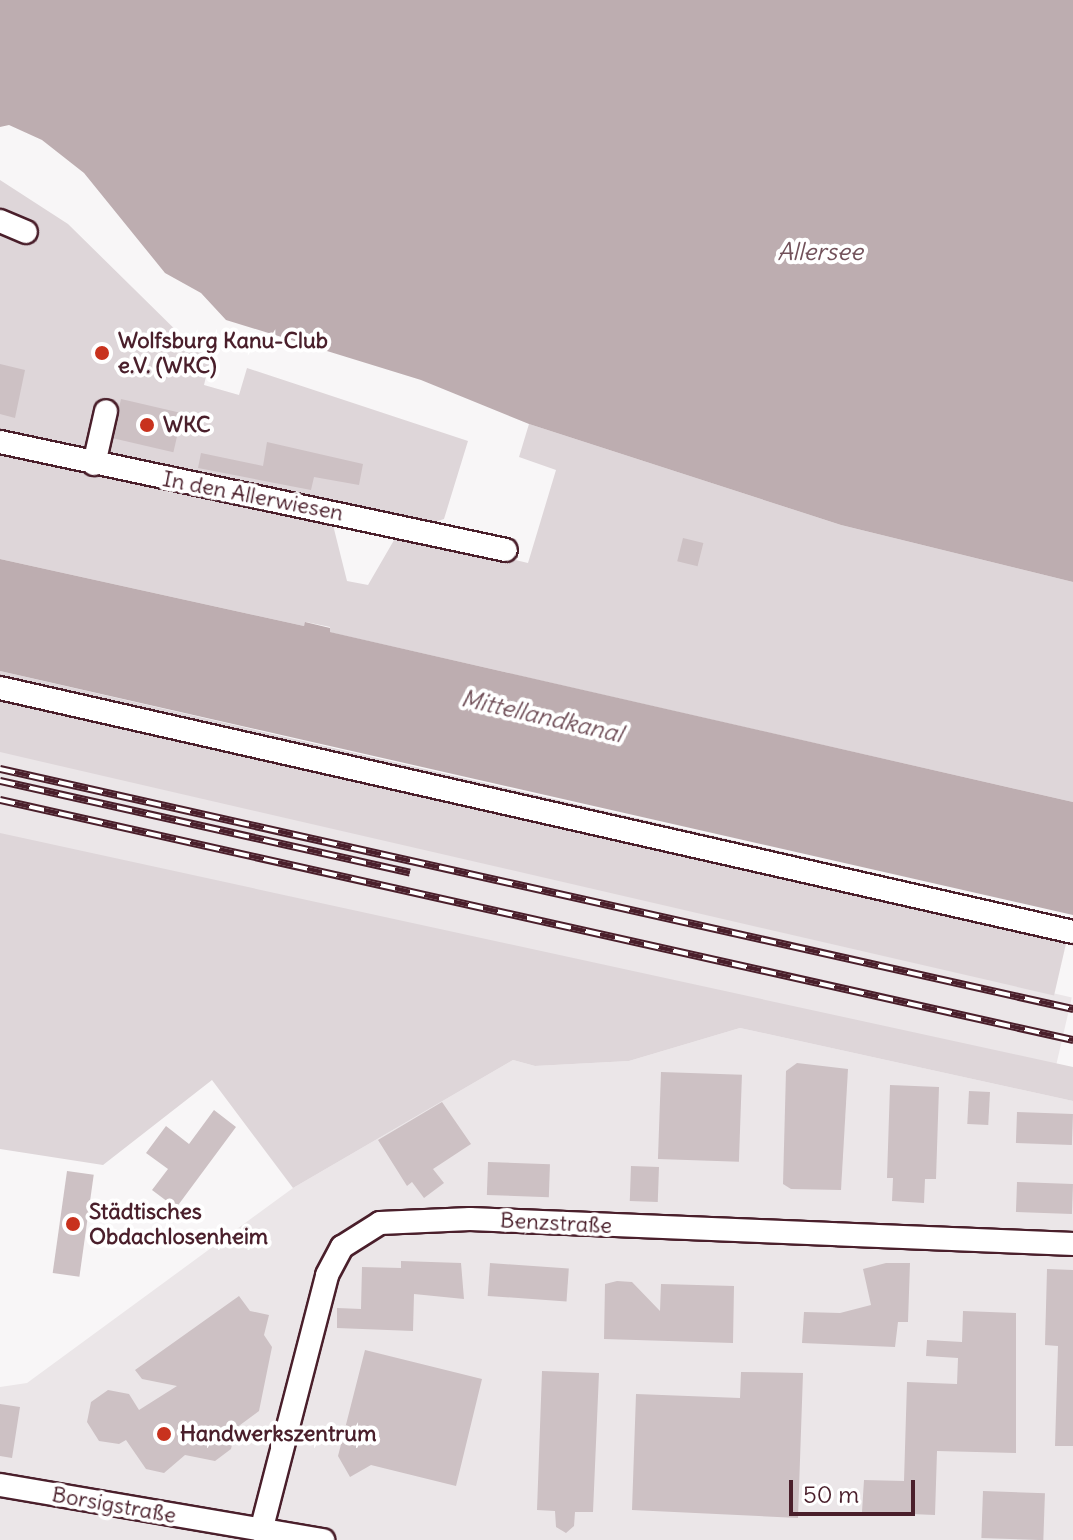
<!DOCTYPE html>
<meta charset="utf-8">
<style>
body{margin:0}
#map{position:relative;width:1073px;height:1540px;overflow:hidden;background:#f8f6f7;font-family:Delius,sans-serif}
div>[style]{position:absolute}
.built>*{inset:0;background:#ebe6e8;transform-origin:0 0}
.green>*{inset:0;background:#ded6d9;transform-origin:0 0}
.water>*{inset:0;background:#bdadb0}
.building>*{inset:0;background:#cdc1c4;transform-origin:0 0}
.roads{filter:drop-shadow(2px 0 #4a1f2b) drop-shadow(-2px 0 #4a1f2b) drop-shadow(0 2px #4a1f2b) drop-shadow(0 -2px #4a1f2b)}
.minor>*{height:22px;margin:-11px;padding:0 11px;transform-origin:11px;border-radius:11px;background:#fff}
.rail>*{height:8px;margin-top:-4px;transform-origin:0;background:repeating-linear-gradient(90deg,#fff 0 15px,#4a1f2b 0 30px);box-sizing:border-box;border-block:2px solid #4a1f2b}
.dots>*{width:22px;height:22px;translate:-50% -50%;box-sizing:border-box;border:4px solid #fff;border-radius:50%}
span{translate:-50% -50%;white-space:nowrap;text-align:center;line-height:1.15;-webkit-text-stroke:8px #fff;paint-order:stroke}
.poi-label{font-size:22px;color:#4a1f2b;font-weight:700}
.left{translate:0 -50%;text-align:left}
.street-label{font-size:22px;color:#4a1f2b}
.water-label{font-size:24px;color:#72515a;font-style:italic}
.scale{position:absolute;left:789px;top:1480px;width:126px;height:36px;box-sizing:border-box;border:4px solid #4a1f2b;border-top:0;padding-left:10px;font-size:24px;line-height:28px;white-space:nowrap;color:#4a1f2b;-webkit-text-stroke:6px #fff;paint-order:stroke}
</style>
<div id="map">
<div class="built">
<i style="left:0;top:750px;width:1100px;height:83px;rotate:13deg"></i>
<i style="clip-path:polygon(740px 1028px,1073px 1101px,1073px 1540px,0 1540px,0 1387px,27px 1383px,293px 1188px,513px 1060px,535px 1066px,629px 1061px)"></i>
</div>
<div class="green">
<i style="clip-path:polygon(evenodd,0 180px,68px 224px,197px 351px,211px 356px,204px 385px,239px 395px,247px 368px,468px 441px,444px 519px,400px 533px,528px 563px,556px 470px,519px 457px,529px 424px,841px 525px,1073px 582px,1073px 802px,329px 632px,330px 627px,306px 622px,304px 626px,0 559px,0 180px,332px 521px,397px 535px,368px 585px,347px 581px,332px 521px)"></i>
<i style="left:0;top:671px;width:1100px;height:79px;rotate:13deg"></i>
<i style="clip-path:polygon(0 833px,1073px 1067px,1073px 1101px,740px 1028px,629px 1061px,535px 1066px,513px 1060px,293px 1188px,212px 1080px,103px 1165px,0 1149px)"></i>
</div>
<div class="water">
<i style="clip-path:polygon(0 0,1073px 0,1073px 582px,841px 525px,529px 424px,421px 380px,226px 320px,201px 293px,165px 273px,84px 173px,42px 140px,9px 125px,0 127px)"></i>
<i style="clip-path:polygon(0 559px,304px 626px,305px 622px,330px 628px,330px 632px,1073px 802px,1073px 915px,0 671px)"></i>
</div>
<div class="building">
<i style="clip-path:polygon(0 364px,25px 370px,15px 418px,0 414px)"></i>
<i style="left:121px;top:399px;width:63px;height:40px;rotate:13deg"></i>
<i style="clip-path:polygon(267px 442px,363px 464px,359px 485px,314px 477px,311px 490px,198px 468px,201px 453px,263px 466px)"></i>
<i style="left:683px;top:538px;width:21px;height:24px;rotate:14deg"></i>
<i style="clip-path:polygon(797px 1063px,848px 1069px,841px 1190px,791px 1189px,783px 1184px,786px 1071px)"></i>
<i style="left:661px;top:1072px;width:81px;height:87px;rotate:2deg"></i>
<i style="clip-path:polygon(890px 1085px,939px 1087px,936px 1179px,925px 1179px,924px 1203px,892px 1201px,893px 1178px,887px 1178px)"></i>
<i style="left:969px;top:1091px;width:21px;height:33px;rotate:3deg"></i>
<i style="clip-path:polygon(442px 1102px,471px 1144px,433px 1169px,444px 1183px,424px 1198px,412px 1182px,407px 1186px,378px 1140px)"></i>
<i style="clip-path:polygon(214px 1110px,236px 1127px,176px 1208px,152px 1190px,168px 1169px,146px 1153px,166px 1126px,189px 1144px)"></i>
<i style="left:1017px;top:1112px;width:56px;height:31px;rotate:2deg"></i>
<i style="left:488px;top:1162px;width:62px;height:33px;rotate:2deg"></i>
<i style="left:631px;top:1166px;width:28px;height:35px;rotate:2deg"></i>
<i style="left:67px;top:1171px;width:27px;height:103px;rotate:8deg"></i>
<i style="left:1017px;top:1182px;width:56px;height:30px;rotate:2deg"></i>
<i style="clip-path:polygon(401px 1261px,461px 1263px,464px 1299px,414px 1294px,413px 1331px,337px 1328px,337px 1308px,361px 1309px,362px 1267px,401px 1268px)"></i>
<i style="left:490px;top:1263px;width:79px;height:33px;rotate:4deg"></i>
<i style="clip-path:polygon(886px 1263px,910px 1263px,908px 1322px,898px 1322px,895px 1347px,802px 1343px,804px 1312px,840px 1313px,871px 1305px,863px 1269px)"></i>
<i style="clip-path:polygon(1047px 1269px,1073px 1270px,1073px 1446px,1055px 1446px,1058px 1346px,1045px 1345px)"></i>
<i style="clip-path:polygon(617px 1281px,632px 1282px,660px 1311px,661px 1284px,734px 1286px,733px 1343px,604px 1339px,605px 1284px)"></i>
<i style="clip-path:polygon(239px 1296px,250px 1311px,269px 1315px,264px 1335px,272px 1347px,259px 1411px,236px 1428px,231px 1449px,215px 1461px,185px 1455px,164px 1473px,146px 1469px,126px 1440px,119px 1444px,99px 1441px,87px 1422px,91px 1402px,108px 1390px,129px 1394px,139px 1410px,177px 1386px,142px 1379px,135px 1370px)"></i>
<i style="clip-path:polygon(963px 1311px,1016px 1313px,1016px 1453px,937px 1451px,935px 1515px,862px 1512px,864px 1480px,904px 1481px,907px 1382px,957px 1384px,958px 1358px,926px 1356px,927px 1340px,962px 1342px)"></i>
<i style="clip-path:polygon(365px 1350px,482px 1379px,456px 1486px,371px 1465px,350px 1477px,338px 1456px)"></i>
<i style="clip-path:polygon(542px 1371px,599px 1373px,593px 1512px,575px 1512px,574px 1526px,566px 1533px,556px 1527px,555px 1511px,537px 1510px)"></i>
<i style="clip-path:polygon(741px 1372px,803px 1373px,798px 1518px,632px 1510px,636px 1394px,740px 1398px)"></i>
<i style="clip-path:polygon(0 1404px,20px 1407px,12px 1458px,0 1456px)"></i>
<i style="left:983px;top:1491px;width:62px;height:47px;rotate:2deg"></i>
</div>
<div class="roads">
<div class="minor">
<i style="left:0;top:221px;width:28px;rotate:23deg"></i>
<i style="left:0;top:442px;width:517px;rotate:12.05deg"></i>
<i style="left:94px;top:464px;width:54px;rotate:-77.2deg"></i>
<i style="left:0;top:688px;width:1100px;rotate:12.81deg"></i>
<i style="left:0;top:1485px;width:328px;rotate:9.7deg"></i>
<i style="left:261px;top:1531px;width:264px;rotate:-75.5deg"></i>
<i style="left:327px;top:1275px;width:32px;rotate:-62deg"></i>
<i style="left:342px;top:1247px;width:45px;rotate:-32.3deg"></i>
<i style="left:380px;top:1223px;width:90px;rotate:-2.5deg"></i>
<i style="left:470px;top:1219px;width:604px;rotate:2.37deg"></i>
</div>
</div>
<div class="rail">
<i style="left:0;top:769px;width:1100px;rotate:12.61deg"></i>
<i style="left:0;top:781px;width:420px;rotate:12.6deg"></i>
<i style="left:0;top:800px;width:1100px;rotate:12.61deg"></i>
</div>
<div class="dots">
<i style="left:102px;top:353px;background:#c8321e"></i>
<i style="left:147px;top:425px;background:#c8321e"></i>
<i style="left:73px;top:1224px;background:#c8321e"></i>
<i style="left:164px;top:1434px;background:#c8321e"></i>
</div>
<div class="poi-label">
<span class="left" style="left:118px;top:353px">Wolfsburg Kanu-Club<br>e.V. (WKC)</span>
<span class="left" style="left:163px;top:425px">WKC</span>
<span class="left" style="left:89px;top:1224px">Städtisches<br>Obdachlosenheim</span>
<span class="left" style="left:180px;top:1434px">Handwerkszentrum</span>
</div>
<div class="street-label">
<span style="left:253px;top:496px;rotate:11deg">In den Allerwiesen</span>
<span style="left:556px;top:1223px;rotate:3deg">Benzstraße</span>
<span style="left:114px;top:1505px;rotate:10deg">Borsigstraße</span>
</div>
<div class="water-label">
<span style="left:820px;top:252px">Allersee</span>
<span style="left:542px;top:716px;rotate:13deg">Mittellandkanal</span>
</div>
<div class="scale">50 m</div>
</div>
